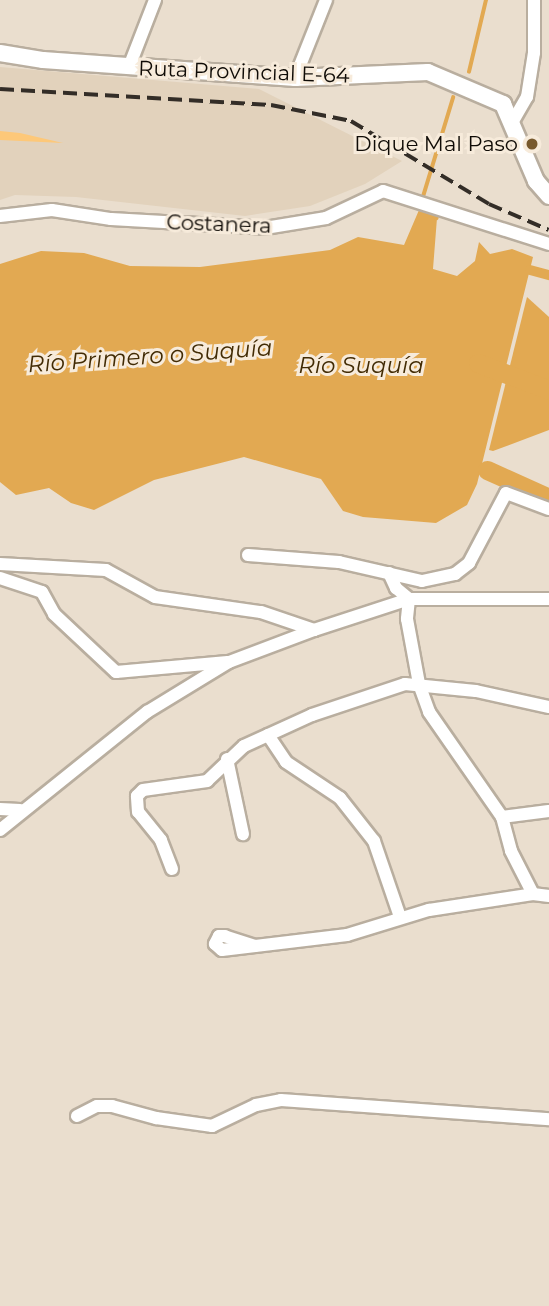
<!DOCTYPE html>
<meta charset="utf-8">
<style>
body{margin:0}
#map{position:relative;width:549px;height:1306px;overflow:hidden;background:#eadece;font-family:Montserrat,sans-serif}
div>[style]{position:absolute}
.built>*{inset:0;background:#e2d2bc}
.green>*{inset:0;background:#fdc879}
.water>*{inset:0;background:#e2a952}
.stream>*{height:3.5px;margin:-1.75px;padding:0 1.75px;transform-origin:1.75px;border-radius:1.75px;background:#e2a952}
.canal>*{height:10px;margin:-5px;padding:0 5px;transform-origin:5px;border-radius:5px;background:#e2a952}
.river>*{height:19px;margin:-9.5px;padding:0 9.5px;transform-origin:9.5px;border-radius:9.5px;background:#e2a952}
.roads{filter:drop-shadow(2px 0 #b9ae9f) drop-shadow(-2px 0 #b9ae9f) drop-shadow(0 2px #b9ae9f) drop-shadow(0 -2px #b9ae9f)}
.minor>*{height:12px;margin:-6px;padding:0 6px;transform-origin:6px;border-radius:6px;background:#fff}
.major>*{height:16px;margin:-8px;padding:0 8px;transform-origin:8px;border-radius:8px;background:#fff}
.rail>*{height:3.5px;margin-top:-1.75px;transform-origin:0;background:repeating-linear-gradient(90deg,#332d27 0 14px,transparent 0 21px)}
.dots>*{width:19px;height:19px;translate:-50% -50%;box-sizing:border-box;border:4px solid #f7ebdb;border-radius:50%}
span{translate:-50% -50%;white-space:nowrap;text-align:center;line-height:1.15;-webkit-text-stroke:6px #f7ebdb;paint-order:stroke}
.street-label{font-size:21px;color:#0f0b06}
.poi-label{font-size:21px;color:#0f0b06}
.right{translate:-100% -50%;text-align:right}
.water-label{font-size:23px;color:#422b04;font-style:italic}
</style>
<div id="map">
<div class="built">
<i style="clip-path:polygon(0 67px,259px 89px,402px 161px,365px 184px,310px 206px,245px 216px,76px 197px,15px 195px,0 200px)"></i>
</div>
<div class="green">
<i style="clip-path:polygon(0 131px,20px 133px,63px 143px,0 140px)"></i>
</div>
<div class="water">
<i style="clip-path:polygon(419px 210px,437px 218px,433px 269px,457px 276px,475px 261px,479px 242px,490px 254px,512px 249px,533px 257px,477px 484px,467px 505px,436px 523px,363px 517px,343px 511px,321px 479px,244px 457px,154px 480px,94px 510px,71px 503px,49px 488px,16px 495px,0 482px,0 264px,41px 251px,84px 253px,130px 266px,200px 267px,330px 250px,358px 237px,404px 245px)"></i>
<i style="clip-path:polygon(527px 297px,549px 317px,549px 430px,493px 451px,489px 450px)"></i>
</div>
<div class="stream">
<i style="left:469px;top:72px;width:74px;rotate:-76.7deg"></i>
<i style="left:422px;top:200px;width:107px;rotate:-73.1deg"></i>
<i style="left:420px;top:207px;width:20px;rotate:33deg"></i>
</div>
<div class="canal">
<i style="left:530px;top:270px;width:20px;rotate:15deg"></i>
</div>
<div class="river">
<i style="left:478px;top:363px;width:76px;rotate:20.8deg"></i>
<i style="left:487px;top:470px;width:68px;rotate:24.3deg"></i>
</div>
<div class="roads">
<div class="minor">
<i style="left:129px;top:67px;width:72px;rotate:-68.8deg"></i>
<i style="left:295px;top:78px;width:84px;rotate:-68.3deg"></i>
<i style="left:513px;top:121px;width:28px;rotate:-60deg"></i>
<i style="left:527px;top:97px;width:45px;rotate:-81deg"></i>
<i style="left:534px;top:53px;width:53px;rotate:-90deg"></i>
<i style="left:0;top:216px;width:52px;rotate:-6.6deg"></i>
<i style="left:52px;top:210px;width:60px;rotate:8.7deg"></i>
<i style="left:111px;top:219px;width:154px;rotate:3.3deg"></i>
<i style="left:265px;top:228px;width:62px;rotate:-9.3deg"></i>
<i style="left:326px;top:218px;width:63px;rotate:-25.3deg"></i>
<i style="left:383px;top:191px;width:174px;rotate:17.7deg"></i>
<i style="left:248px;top:555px;width:91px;rotate:4.4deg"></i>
<i style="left:339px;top:562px;width:85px;rotate:12.9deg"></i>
<i style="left:422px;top:581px;width:34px;rotate:-12deg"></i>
<i style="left:455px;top:574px;width:18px;rotate:-38deg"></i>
<i style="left:469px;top:563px;width:79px;rotate:-62.1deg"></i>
<i style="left:506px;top:493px;width:46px;rotate:20.4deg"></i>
<i style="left:0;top:564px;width:106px;rotate:3.2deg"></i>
<i style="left:106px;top:570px;width:56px;rotate:28.9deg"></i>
<i style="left:155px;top:597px;width:107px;rotate:8.1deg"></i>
<i style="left:261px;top:612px;width:56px;rotate:18.8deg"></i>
<i style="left:314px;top:630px;width:100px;rotate:-18.1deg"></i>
<i style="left:409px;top:599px;width:140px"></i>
<i style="left:389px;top:573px;width:17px;rotate:65deg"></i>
<i style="left:396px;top:588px;width:17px;rotate:40deg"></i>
<i style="left:409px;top:599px;width:20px;rotate:96deg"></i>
<i style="left:407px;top:619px;width:66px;rotate:79.5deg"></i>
<i style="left:419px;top:684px;width:30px;rotate:70deg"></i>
<i style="left:429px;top:712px;width:128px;rotate:55.2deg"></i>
<i style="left:502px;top:817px;width:35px;rotate:75deg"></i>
<i style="left:511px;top:851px;width:48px;rotate:62.9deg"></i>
<i style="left:0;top:578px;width:44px;rotate:18.4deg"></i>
<i style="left:42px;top:592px;width:25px;rotate:61deg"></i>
<i style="left:54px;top:614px;width:85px;rotate:43.1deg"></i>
<i style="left:116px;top:672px;width:112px;rotate:-5.1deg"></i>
<i style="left:268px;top:735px;width:32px;rotate:56deg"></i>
<i style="left:286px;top:762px;width:65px;rotate:33.7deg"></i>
<i style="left:340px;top:798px;width:55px;rotate:51.7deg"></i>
<i style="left:374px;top:841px;width:80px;rotate:71.1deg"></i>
<i style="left:227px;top:759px;width:77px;rotate:78deg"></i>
<i style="left:0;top:809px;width:20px;rotate:3deg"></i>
<i style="left:502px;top:817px;width:47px;rotate:-7.3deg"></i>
<i style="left:0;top:830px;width:189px;rotate:-38.8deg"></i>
<i style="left:147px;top:712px;width:96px;rotate:-31.4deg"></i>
<i style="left:229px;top:662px;width:91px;rotate:-20.6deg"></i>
<i style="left:172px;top:869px;width:31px;rotate:-111deg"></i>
<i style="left:161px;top:840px;width:36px;rotate:-129deg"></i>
<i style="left:138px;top:812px;width:16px;rotate:-94deg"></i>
<i style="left:137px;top:796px;width:8px;rotate:-45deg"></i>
<i style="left:143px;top:790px;width:65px;rotate:-8deg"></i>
<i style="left:207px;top:781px;width:51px;rotate:-43.4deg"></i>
<i style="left:244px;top:746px;width:75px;rotate:-24.5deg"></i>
<i style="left:312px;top:715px;width:98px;rotate:-18.4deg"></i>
<i style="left:405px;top:684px;width:71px;rotate:5.6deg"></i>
<i style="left:476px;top:691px;width:75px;rotate:12.4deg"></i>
<i style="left:255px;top:946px;width:32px;rotate:-162deg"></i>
<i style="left:225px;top:936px;width:6px;rotate:180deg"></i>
<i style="left:219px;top:936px;width:9px;rotate:117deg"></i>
<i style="left:215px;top:944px;width:9px;rotate:41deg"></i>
<i style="left:222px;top:950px;width:126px;rotate:-6.8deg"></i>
<i style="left:347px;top:935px;width:86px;rotate:-17deg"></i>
<i style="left:429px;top:910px;width:105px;rotate:-8.7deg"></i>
<i style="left:533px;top:894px;width:16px;rotate:7deg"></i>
<i style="left:77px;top:1116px;width:22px;rotate:-27deg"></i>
<i style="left:97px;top:1106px;width:15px"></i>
<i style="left:112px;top:1106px;width:46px;rotate:15.3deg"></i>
<i style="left:156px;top:1118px;width:57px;rotate:8.1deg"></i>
<i style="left:212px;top:1126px;width:49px;rotate:-25.5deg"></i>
<i style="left:256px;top:1105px;width:25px;rotate:-11deg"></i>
<i style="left:281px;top:1100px;width:269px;rotate:4.1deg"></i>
</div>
<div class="major">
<i style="left:0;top:53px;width:44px;rotate:9.2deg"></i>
<i style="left:43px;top:60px;width:253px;rotate:4.1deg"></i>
<i style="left:295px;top:78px;width:133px;rotate:-2.6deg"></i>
<i style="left:428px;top:72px;width:82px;rotate:23.1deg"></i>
<i style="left:503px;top:104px;width:84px;rotate:66.8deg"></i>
<i style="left:536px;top:181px;width:20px;rotate:49deg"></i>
</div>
</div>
<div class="rail">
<i style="left:0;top:89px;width:271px;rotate:3.4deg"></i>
<i style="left:271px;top:105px;width:82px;rotate:11.3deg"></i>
<i style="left:351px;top:121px;width:161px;rotate:31deg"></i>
<i style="left:489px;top:204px;width:65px;rotate:23.4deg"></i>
</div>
<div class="dots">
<i style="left:532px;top:144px;background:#785a2e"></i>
</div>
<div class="street-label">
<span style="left:244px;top:72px;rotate:2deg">Ruta Provincial E-64</span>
<span style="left:219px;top:224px;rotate:2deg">Costanera</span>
</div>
<div class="poi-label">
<span class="right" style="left:518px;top:144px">Dique Mal Paso</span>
</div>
<div class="water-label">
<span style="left:150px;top:356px;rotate:-4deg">Río Primero o Suquía</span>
<span style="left:361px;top:365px">Río Suquía</span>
</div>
</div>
